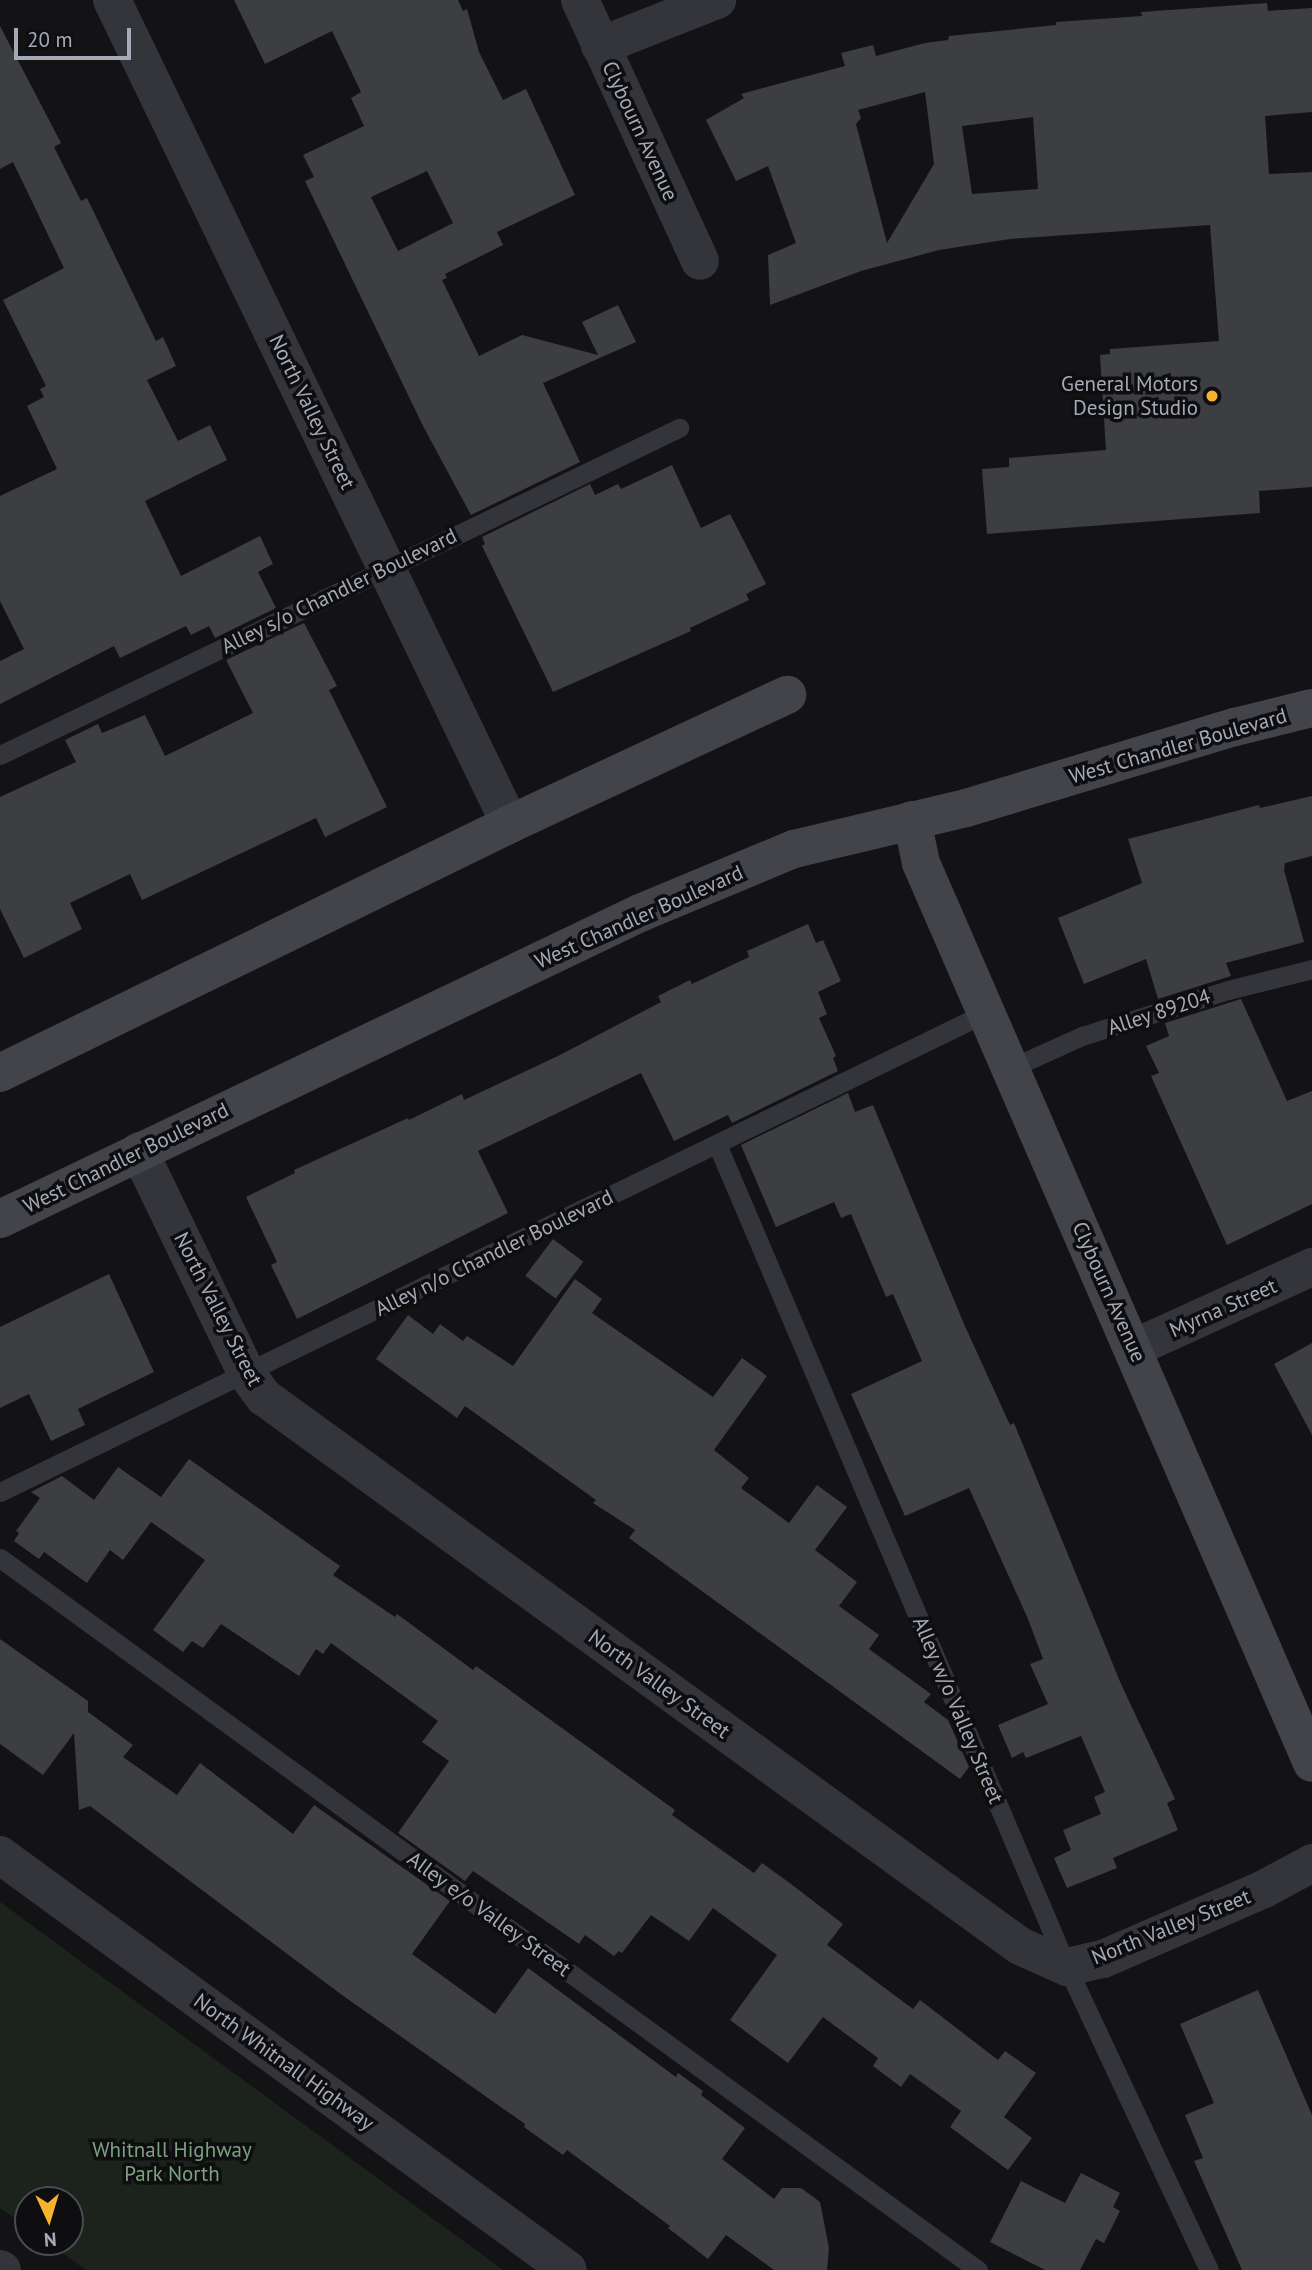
<!DOCTYPE html>
<style>
body{margin:0}
#map{position:relative;width:1312px;height:2270px;overflow:hidden;background:#131315;font-family:"PT Sans",sans-serif}
div>[style]{position:absolute}
.green>*{inset:0;background:#1b231c}
.building>*{inset:0;background:#3d3e42;transform-origin:0 0}
.lane>*{height:19px;margin:-9.5px;padding:0 9.5px;transform-origin:9.5px;border-radius:9.5px;background:#34353a}
.street>*{height:38px;margin:-19px;padding:0 19px;transform-origin:19px;border-radius:19px;background:#34353a}
.secondary>*{height:38px;margin:-19px;padding:0 19px;transform-origin:19px;border-radius:19px;background:#42444a}
.dots>*{width:19px;height:19px;translate:-50% -50%;box-sizing:border-box;border:4px solid #0e0e10;border-radius:50%}
span{translate:-50% -50%;white-space:nowrap;text-align:center;line-height:1.15;-webkit-text-stroke:7px #0e0e10;paint-order:stroke}
.street-label{font-size:21px;color:#a5aab6}
.poi-label{font-size:21px;color:#a5aab6}
.right{translate:-100% -50%;text-align:right}
.park-label{font-size:21px;color:#7ba17e}
.north{position:absolute;left:14px;top:2186px;width:70px;height:70px;box-sizing:border-box;background:#0e0e10;border:2px solid #4a4c52;border-radius:50%;rotate:176deg;font-size:19px;font-weight:700;line-height:28px;text-align:center;color:#a5aab6}
.north::after{content:'';display:block;margin:auto;width:24px;height:32px;background:#f5b42c;clip-path:polygon(50% 0,100% 100%,50% 72%,0 100%)}
.scale{position:absolute;left:14px;top:28px;width:117px;height:32px;box-sizing:border-box;border:4px solid #a5aab6;border-top:0;padding-left:9px;font-size:21px;line-height:24px;white-space:nowrap;color:#a5aab6;-webkit-text-stroke:5px #0e0e10;paint-order:stroke}
</style>
<div id="map">
<div class="green">
<i style="clip-path:polygon(0 1902px,503px 2270px,86px 2270px,47px 2242px,70px 2242px,70px 2200px,28px 2200px,28px 2228px,0 2208px)"></i>
</div>
<div class="building">
<i style="clip-path:polygon(evenodd,234px 0,458px 0,463px 11px,467px 9px,479px 52px,503px 100px,526px 89px,575px 195px,497px 232px,503px 245px,445px 274px,447px 278px,442px 280px,479px 356px,522px 335px,598px 355px,582px 322px,618px 305px,636px 342px,543px 383px,580px 462px,471px 515px,423px 426px,305px 181px,314px 177px,303px 155px,364px 126px,351px 98px,361px 92px,332px 31px,265px 64px,234px 0,427px 171px,453px 223px,398px 251px,371px 197px,427px 171px)"></i>
<i style="clip-path:polygon(evenodd,1267px 3px,1268px 11px,1312px 8px,1312px 112px,1265px 116px,1269px 174px,1312px 172px,1312px 487px,1259px 491px,1260px 513px,987px 534px,982px 469px,1009px 467px,1009px 458px,1106px 450px,1100px 355px,1110px 354px,1110px 349px,1219px 341px,1210px 225px,1010px 239px,939px 250px,861px 271px,770px 305px,768px 255px,796px 243px,768px 166px,736px 181px,706px 120px,744px 98px,741px 94px,845px 66px,841px 53px,873px 45px,876px 56px,925px 43px,948px 40px,949px 36px,1056px 25px,1056px 22px,1142px 16px,1141px 12px,1267px 3px,925px 92px,934px 164px,887px 243px,856px 124px,861px 118px,858px 110px,925px 92px,1267px 3px,1033px 117px,1038px 189px,972px 194px,962px 126px,1033px 117px)"></i>
<i style="clip-path:polygon(0 26px,61px 143px,54px 147px,81px 201px,87px 198px,156px 341px,163px 337px,176px 366px,147px 380px,178px 441px,210px 425px,227px 460px,145px 501px,181px 576px,260px 536px,273px 564px,258px 572px,276px 608px,215px 638px,209px 626px,191px 635px,186px 626px,120px 658px,114px 646px,0 704px,0 661px,24px 649px,0 601px,0 496px,57px 469px,27px 406px,44px 397px,40px 389px,46px 386px,3px 300px,64px 268px,13px 162px,0 169px)"></i>
<i style="clip-path:polygon(672px 465px,701px 528px,730px 514px,766px 584px,746px 594px,749px 600px,690px 628px,691px 631px,553px 692px,482px 546px,485px 544px,482px 537px,590px 484px,595px 495px,618px 484px,621px 489px)"></i>
<i style="clip-path:polygon(304px 623px,337px 686px,329px 690px,387px 807px,325px 837px,316px 818px,142px 900px,130px 874px,70px 903px,82px 929px,24px 958px,0 909px,0 797px,76px 762px,65px 740px,98px 724px,102px 733px,145px 715px,165px 756px,253px 713px,226px 660px)"></i>
<i style="clip-path:polygon(1312px 796px,1312px 856px,1285px 863px,1284px 870px,1304px 942px,1226px 963px,1231px 976px,1158px 999px,1146px 959px,1084px 984px,1058px 918px,1142px 883px,1128px 839px,1259px 805px,1260px 808px)"></i>
<i style="clip-path:polygon(808px 924px,816px 943px,823px 940px,841px 981px,818px 992px,827px 1014px,819px 1018px,836px 1056px,833px 1058px,838px 1071px,732px 1123px,728px 1115px,674px 1141px,641px 1073px,478px 1151px,508px 1213px,297px 1319px,271px 1265px,277px 1262px,246px 1197px,295px 1173px,294px 1170px,408px 1118px,409px 1120px,462px 1094px,464px 1100px,560px 1055px,661px 1002px,658px 996px,690px 980px,692px 984px,749px 957px,747px 951px)"></i>
<i style="clip-path:polygon(1241px 999px,1287px 1101px,1312px 1091px,1312px 1204px,1227px 1245px,1151px 1076px,1159px 1073px,1146px 1046px,1169px 1036px,1165px 1023px)"></i>
<i style="clip-path:polygon(848px 1093px,855px 1112px,873px 1105px,964px 1324px,1010px 1425px,1014px 1423px,1121px 1684px,1175px 1799px,1167px 1803px,1178px 1830px,1113px 1858px,1117px 1868px,1067px 1888px,1054px 1858px,1071px 1850px,1063px 1830px,1101px 1814px,1094px 1797px,1105px 1792px,1081px 1736px,1026px 1758px,1023px 1752px,1012px 1758px,998px 1725px,1048px 1704px,1030px 1664px,1043px 1659px,1028px 1619px,969px 1488px,905px 1516px,851px 1394px,922px 1361px,893px 1294px,886px 1297px,851px 1214px,841px 1218px,834px 1202px,776px 1227px,741px 1145px)"></i>
<i style="left:553px;top:1239px;width:38px;height:46px;rotate:37deg"></i>
<i style="clip-path:polygon(109px 1274px,154px 1372px,78px 1409px,85px 1425px,51px 1441px,29px 1394px,0 1408px,0 1327px)"></i>
<i style="clip-path:polygon(575px 1279px,602px 1299px,592px 1313px,713px 1397px,742px 1358px,767px 1376px,714px 1450px,749px 1478px,741px 1488px,789px 1523px,817px 1485px,847px 1507px,815px 1550px,857px 1582px,839px 1606px,879px 1635px,869px 1649px,931px 1694px,924px 1702px,948px 1720px,969px 1767px,960px 1779px,629px 1538px,635px 1530px,593px 1503px,596px 1500px,543px 1462px,465px 1406px,457px 1418px,376px 1359px,408px 1315px,433px 1334px,440px 1324px,463px 1341px,467px 1336px,513px 1366px)"></i>
<i style="clip-path:polygon(1312px 1343px,1312px 1435px,1274px 1364px)"></i>
<i style="clip-path:polygon(189px 1459px,340px 1566px,333px 1575px,395px 1617px,397px 1614px,473px 1670px,476px 1666px,504px 1686px,675px 1810px,672px 1815px,754px 1873px,762px 1863px,791px 1884px,843px 1924px,827px 1945px,913px 2009px,920px 2000px,998px 2060px,1005px 2051px,1036px 2073px,1004px 2117px,1032px 2138px,1008px 2170px,950px 2127px,961px 2111px,910px 2074px,901px 2087px,873px 2066px,878px 2058px,823px 2017px,788px 2063px,730px 2020px,777px 1955px,713px 1908px,689px 1941px,651px 1915px,622px 1953px,619px 1951px,614px 1956px,585px 1935px,579px 1944px,473px 1871px,465px 1881px,398px 1833px,449px 1761px,422px 1742px,438px 1721px,331px 1643px,323px 1654px,316px 1649px,299px 1676px,221px 1624px,203px 1648px,192px 1641px,183px 1652px,153px 1630px,205px 1560px,151px 1522px,123px 1560px,110px 1550px,87px 1583px,44px 1552px,39px 1559px,14px 1541px,19px 1533px,16px 1531px,40px 1498px,31px 1492px,62px 1476px,94px 1500px,118px 1467px,161px 1497px)"></i>
<i style="clip-path:polygon(0 1639px,88px 1701px,88px 1712px,133px 1745px,123px 1757px,177px 1795px,200px 1763px,293px 1834px,314px 1805px,450px 1901px,412px 1954px,495px 2014px,528px 1968px,676px 2077px,678px 2073px,703px 2091px,701px 2095px,745px 2128px,722px 2159px,774px 2199px,782px 2188px,801px 2188px,820px 2202px,829px 2248px,827px 2270px,774px 2270px,726px 2235px,708px 2259px,668px 2228px,670px 2226px,567px 2150px,563px 2155px,524px 2127px,525px 2124px,342px 1995px,90px 1806px,79px 1810px,74px 1733px,43px 1775px,0 1744px)"></i>
<i style="clip-path:polygon(1258px 1990px,1312px 2115px,1312px 2270px,1242px 2270px,1194px 2161px,1203px 2158px,1185px 2115px,1214px 2103px,1180px 2024px)"></i>
<i style="clip-path:polygon(1081px 2173px,1120px 2193px,1113px 2207px,1120px 2211px,1104px 2243px,1096px 2239px,1080px 2270px,1045px 2270px,990px 2242px,1021px 2181px,1065px 2203px)"></i>
</div>
<div class="lane">
<i style="left:0;top:755px;width:754px;rotate:-25.72deg"></i>
<i style="left:1011px;top:1068px;width:78px;rotate:-24.3deg"></i>
<i style="left:1082px;top:1036px;width:153px;rotate:-17.5deg"></i>
<i style="left:1228px;top:990px;width:87px;rotate:-14deg"></i>
<i style="left:717px;top:1144px;width:894px;rotate:66.96deg"></i>
<i style="left:1067px;top:1967px;width:335px;rotate:64.9deg"></i>
<i style="left:0;top:1492px;width:1098px;rotate:-25.93deg"></i>
<i style="left:0;top:1558px;width:1210px;rotate:36.06deg"></i>
</div>
<div class="street">
<i style="left:112px;top:0;width:915px;rotate:64.22deg"></i>
<i style="left:580px;top:0;width:287px;rotate:65.3deg"></i>
<i style="left:600px;top:46px;width:126px;rotate:-21.5deg"></i>
<i style="left:139px;top:1151px;width:248px;rotate:64.2deg"></i>
<i style="left:247px;top:1374px;width:29px;rotate:54deg"></i>
<i style="left:264px;top:1397px;width:934px;rotate:35.99deg"></i>
<i style="left:1020px;top:1946px;width:51px;rotate:24.1deg"></i>
<i style="left:1067px;top:1967px;width:37px;rotate:-13deg"></i>
<i style="left:1103px;top:1959px;width:176px;rotate:-23.5deg"></i>
<i style="left:1264px;top:1889px;width:55px;rotate:-28.4deg"></i>
<i style="left:1134px;top:1348px;width:196px;rotate:-24.5deg"></i>
<i style="left:0;top:1855px;width:703px;rotate:36.15deg"></i>
<i style="left:0;top:2269px;width:2px;rotate:27deg"></i>
</div>
<div class="secondary">
<i style="left:912px;top:820px;width:44px;rotate:78.2deg"></i>
<i style="left:921px;top:863px;width:981px;rotate:66.52deg"></i>
<i style="left:0;top:1073px;width:568px;rotate:-26.02deg"></i>
<i style="left:510px;top:824px;width:306px;rotate:-25deg"></i>
<i style="left:0;top:1219px;width:709px;rotate:-25.55deg"></i>
<i style="left:640px;top:913px;width:167px;rotate:-22.6deg"></i>
<i style="left:794px;top:849px;width:177px;rotate:-13.4deg"></i>
<i style="left:966px;top:808px;width:281px;rotate:-16.8deg"></i>
<i style="left:1235px;top:727px;width:79px;rotate:-13.9deg"></i>
</div>
<div class="dots">
<i style="left:1212px;top:396px;background:#f5b42c"></i>
</div>
<div class="street-label">
<span style="left:640px;top:131px;rotate:65deg">Clybourn Avenue</span>
<span style="left:312px;top:412px;rotate:64deg">North Valley Street</span>
<span style="left:339px;top:591px;rotate:-26deg">Alley s/o Chandler Boulevard</span>
<span style="left:1178px;top:746px;rotate:-16deg">West Chandler Boulevard</span>
<span style="left:639px;top:917px;rotate:-24deg">West Chandler Boulevard</span>
<span style="left:1159px;top:1012px;rotate:-18deg">Alley 89204</span>
<span style="left:126px;top:1158px;rotate:-26deg">West Chandler Boulevard</span>
<span style="left:494px;top:1253px;rotate:-26deg">Alley n/o Chandler Boulevard</span>
<span style="left:1109px;top:1292px;rotate:66deg">Clybourn Avenue</span>
<span style="left:1223px;top:1308px;rotate:-24deg">Myrna Street</span>
<span style="left:218px;top:1309px;rotate:63deg">North Valley Street</span>
<span style="left:659px;top:1684px;rotate:36deg">North Valley Street</span>
<span style="left:958px;top:1710px;rotate:67deg">Alley w/o Valley Street</span>
<span style="left:489px;top:1914px;rotate:36deg">Alley e/o Valley Street</span>
<span style="left:1171px;top:1927px;rotate:-22deg">North Valley Street</span>
<span style="left:284px;top:2062px;rotate:36deg">North Whitnall Highway</span>
</div>
<div class="poi-label">
<span class="right" style="left:1198px;top:396px">General Motors<br>Design Studio</span>
</div>
<div class="park-label">
<span style="left:172px;top:2162px">Whitnall Highway<br>Park North</span>
</div>
<div class="north">N</div>
<div class="scale">20 m</div>
</div>
